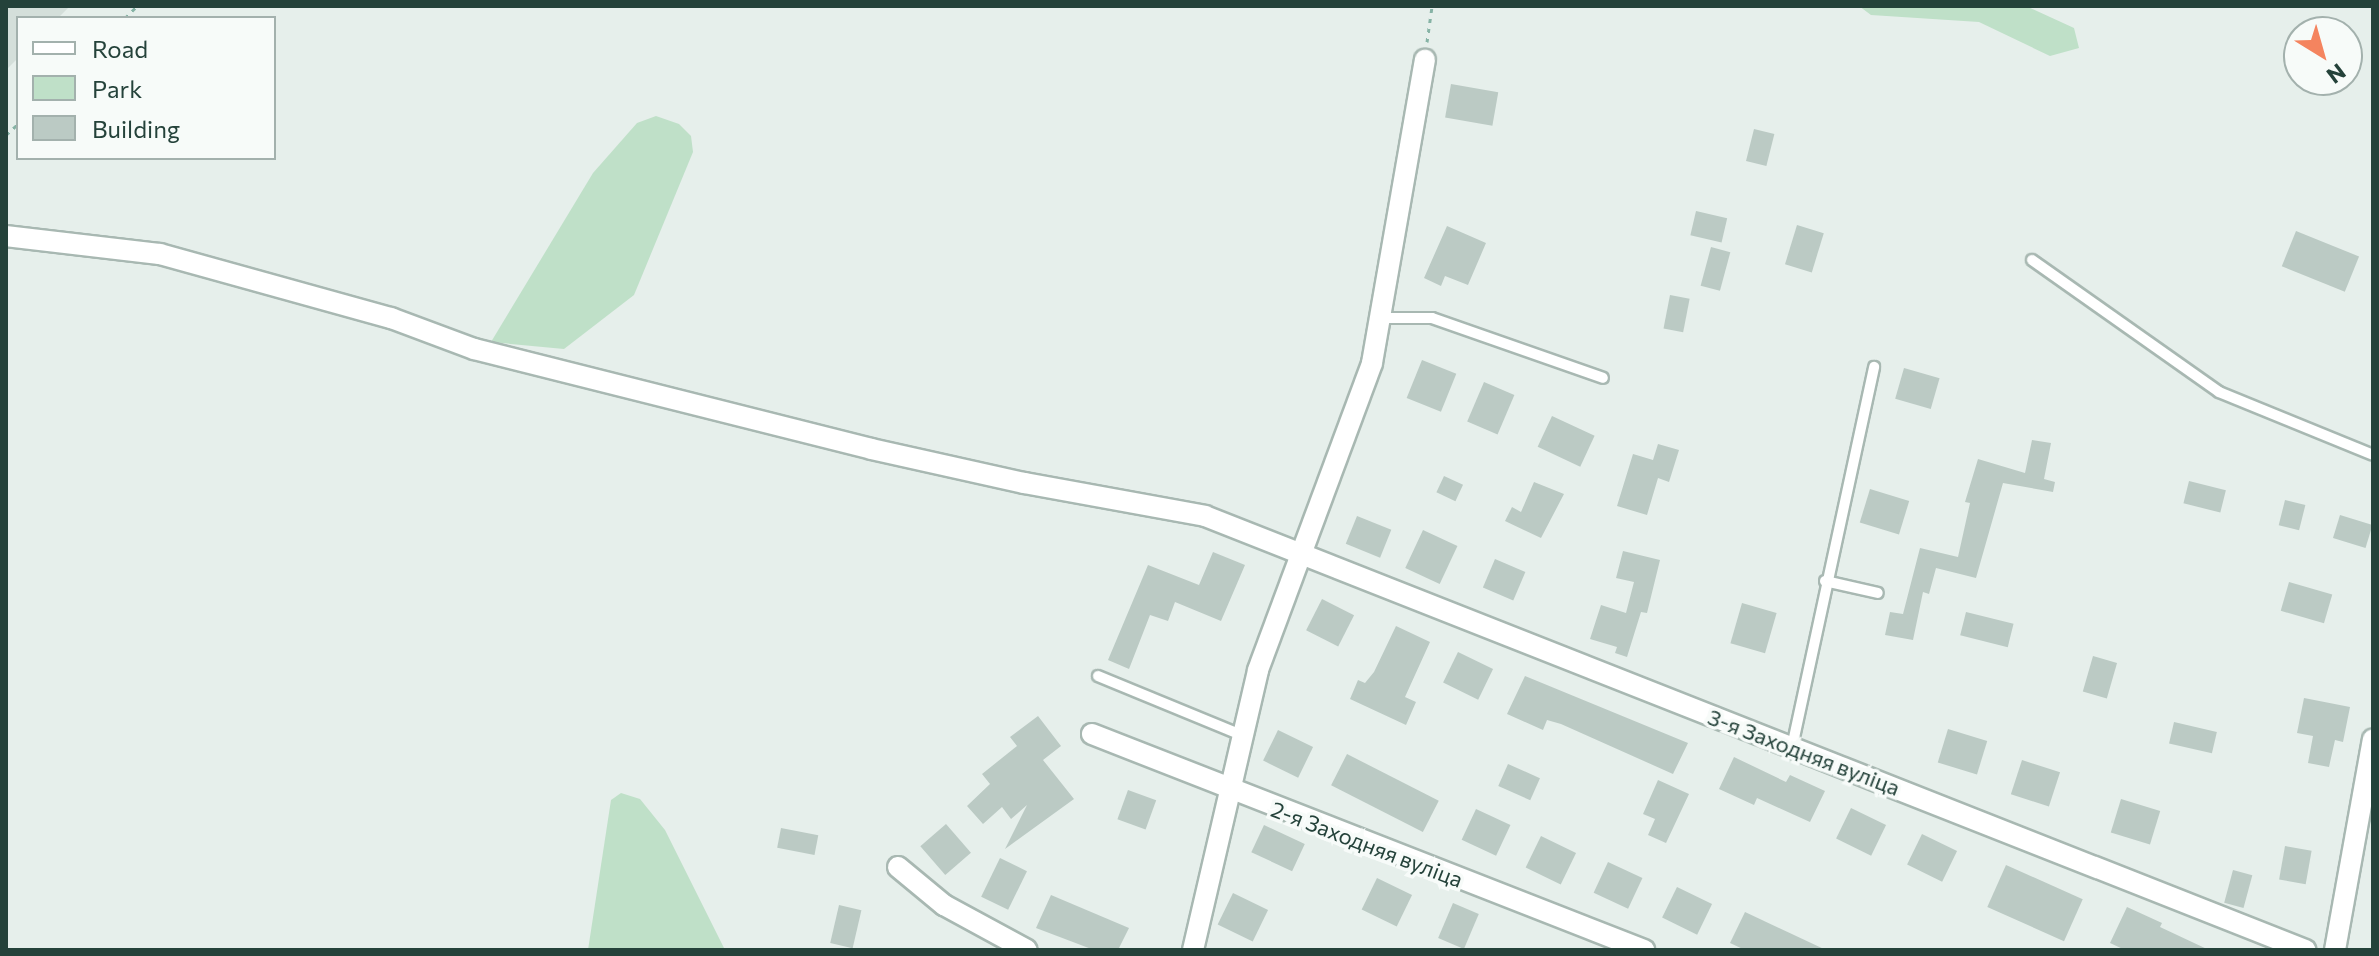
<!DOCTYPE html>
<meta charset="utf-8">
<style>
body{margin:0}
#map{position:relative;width:2379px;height:956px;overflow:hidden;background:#e6efeb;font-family:Commissioner,sans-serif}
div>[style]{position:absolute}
.built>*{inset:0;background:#d4dfda}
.green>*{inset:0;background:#bfe0c8}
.building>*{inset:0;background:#bbcac4;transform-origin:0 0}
.path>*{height:3px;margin-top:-1.5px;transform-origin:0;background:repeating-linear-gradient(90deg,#86b3a5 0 4px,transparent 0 10px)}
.roads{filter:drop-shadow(2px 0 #a8b8b2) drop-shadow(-2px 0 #a8b8b2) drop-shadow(0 2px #a8b8b2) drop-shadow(0 -2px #a8b8b2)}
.lane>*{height:10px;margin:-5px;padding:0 5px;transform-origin:5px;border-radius:5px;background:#fff}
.street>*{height:20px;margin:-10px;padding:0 10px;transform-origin:10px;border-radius:10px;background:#fff}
span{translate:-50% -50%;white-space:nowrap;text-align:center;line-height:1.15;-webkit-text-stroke:7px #f7fbf9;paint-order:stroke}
.street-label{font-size:22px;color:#24423a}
.frame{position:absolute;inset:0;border:8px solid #24423a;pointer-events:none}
.legend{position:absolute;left:16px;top:16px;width:260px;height:144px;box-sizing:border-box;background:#f7fbf9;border:2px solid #a3b1ad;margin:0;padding:10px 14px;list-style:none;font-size:24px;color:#24423a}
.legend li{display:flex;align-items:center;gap:16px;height:40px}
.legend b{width:40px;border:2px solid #a3b1ad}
.north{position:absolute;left:2283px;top:16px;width:80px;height:80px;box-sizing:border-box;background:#f7fbf9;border:2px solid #a3b1ad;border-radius:50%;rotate:143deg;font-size:22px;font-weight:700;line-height:32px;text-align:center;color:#24423a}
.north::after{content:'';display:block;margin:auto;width:28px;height:36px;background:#f4845f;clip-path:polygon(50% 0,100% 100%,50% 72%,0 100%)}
</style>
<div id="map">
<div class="built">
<i style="clip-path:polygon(6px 6px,70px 6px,58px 18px,18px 18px,18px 58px,6px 70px)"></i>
</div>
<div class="green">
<i style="clip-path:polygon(1859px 6px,2026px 6px,2074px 28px,2079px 48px,2050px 56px,1979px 22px,1871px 15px)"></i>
<i style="clip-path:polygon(656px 116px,679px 124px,691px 136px,693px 152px,634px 295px,564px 349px,491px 342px,593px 173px,637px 123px)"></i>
<i style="clip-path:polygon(621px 793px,640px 799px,665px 830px,725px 950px,588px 950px,611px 800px)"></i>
</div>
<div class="building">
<i style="left:1451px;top:84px;width:48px;height:34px;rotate:10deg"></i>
<i style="left:1754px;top:129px;width:21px;height:33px;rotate:14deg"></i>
<i style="left:1696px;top:211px;width:32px;height:25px;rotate:13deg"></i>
<i style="left:1797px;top:225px;width:28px;height:41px;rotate:17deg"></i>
<i style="clip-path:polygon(1447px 226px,1486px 243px,1468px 285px,1445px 276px,1441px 286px,1424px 278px)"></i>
<i style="left:2296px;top:231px;width:68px;height:38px;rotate:22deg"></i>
<i style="left:1711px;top:247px;width:20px;height:40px;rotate:15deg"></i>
<i style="left:1670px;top:295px;width:20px;height:34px;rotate:11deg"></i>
<i style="left:1422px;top:360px;width:37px;height:41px;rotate:22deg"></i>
<i style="left:1904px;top:368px;width:37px;height:32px;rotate:16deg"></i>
<i style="left:1484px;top:382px;width:33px;height:43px;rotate:23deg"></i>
<i style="left:1552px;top:416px;width:47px;height:34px;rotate:25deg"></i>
<i style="clip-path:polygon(2032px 440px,2051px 443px,2044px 479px,2055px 482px,2053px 492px,2003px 483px,1976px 578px,1936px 568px,1929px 594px,1923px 592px,1913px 640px,1885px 635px,1890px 612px,1903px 614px,1920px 548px,1958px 557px,1970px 503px,1965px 502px,1978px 459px,2025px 473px)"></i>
<i style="clip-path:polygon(1658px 444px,1679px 450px,1669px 482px,1658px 478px,1647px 515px,1617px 506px,1633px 454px,1653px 460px)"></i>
<i style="left:1444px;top:476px;width:21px;height:18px;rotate:25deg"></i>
<i style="left:2189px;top:481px;width:38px;height:23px;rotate:14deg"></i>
<i style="clip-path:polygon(1534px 482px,1564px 494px,1541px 538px,1505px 521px,1512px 507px,1521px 512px)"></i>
<i style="left:1870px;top:489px;width:41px;height:35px;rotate:17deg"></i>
<i style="left:2285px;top:500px;width:21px;height:26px;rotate:14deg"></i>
<i style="left:2340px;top:515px;width:34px;height:24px;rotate:17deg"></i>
<i style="left:1357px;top:516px;width:37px;height:30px;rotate:22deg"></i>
<i style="left:1423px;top:530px;width:38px;height:42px;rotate:25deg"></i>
<i style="clip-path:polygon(1623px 551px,1660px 560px,1647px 613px,1641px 612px,1627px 657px,1615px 653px,1617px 647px,1590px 639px,1601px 605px,1626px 613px,1634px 582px,1616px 578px)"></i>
<i style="clip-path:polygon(1213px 552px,1245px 565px,1221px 621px,1175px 602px,1168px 621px,1150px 615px,1129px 669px,1108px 660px,1148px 565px,1199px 585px)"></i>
<i style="left:1495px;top:559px;width:33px;height:31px;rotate:23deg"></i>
<i style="left:2289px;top:582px;width:45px;height:30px;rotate:16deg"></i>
<i style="left:1322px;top:599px;width:36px;height:35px;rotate:27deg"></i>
<i style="left:1742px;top:603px;width:36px;height:42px;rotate:16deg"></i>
<i style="left:1966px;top:612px;width:49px;height:24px;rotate:14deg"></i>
<i style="clip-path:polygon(1396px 626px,1430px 642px,1405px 697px,1416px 702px,1406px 725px,1350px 699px,1358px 680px,1365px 683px,1374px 672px)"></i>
<i style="left:1458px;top:652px;width:39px;height:34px;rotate:26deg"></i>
<i style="left:2093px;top:656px;width:25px;height:37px;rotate:16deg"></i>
<i style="clip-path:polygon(1525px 676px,1688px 743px,1673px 774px,1561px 724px,1547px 720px,1543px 730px,1507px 714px)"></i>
<i style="clip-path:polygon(2304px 698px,2350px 707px,2343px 742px,2335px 740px,2329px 767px,2308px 763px,2313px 736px,2297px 733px)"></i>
<i style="clip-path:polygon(1038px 716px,1061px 746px,1043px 760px,1074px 799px,1005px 849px,1027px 805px,1011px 819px,1002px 807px,983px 824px,967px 806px,990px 784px,982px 774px,1017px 746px,1010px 737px)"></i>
<i style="left:2174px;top:722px;width:44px;height:22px;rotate:13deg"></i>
<i style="left:1948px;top:729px;width:41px;height:35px;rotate:17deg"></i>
<i style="left:1278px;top:730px;width:39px;height:34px;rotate:26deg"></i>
<i style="left:1347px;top:754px;width:103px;height:35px;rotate:27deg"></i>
<i style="clip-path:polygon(1734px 757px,1786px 782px,1790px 775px,1825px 791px,1810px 822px,1757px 798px,1754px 805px,1719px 789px)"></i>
<i style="left:2022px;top:760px;width:40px;height:36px;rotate:18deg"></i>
<i style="left:1508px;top:764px;width:35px;height:24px;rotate:24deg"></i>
<i style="clip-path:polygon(1658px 780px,1689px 794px,1666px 843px,1648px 835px,1655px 819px,1643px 814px)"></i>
<i style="left:1128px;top:790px;width:30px;height:31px;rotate:20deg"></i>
<i style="left:2121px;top:799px;width:41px;height:35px;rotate:17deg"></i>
<i style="left:1851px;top:808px;width:39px;height:34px;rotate:26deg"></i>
<i style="left:1476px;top:809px;width:38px;height:34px;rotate:25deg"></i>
<i style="left:946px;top:824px;width:38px;height:34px;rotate:49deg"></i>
<i style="left:1264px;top:825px;width:45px;height:30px;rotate:25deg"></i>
<i style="left:781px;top:828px;width:38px;height:20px;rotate:11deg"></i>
<i style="left:1922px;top:834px;width:39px;height:34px;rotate:26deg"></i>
<i style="left:1541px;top:836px;width:39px;height:35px;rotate:26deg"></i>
<i style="left:2285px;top:846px;width:27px;height:34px;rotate:10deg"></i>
<i style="left:1000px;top:858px;width:30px;height:43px;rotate:26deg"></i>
<i style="left:1608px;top:862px;width:38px;height:34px;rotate:25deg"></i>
<i style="left:2006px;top:865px;width:84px;height:46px;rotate:24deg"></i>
<i style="left:2233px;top:870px;width:20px;height:34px;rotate:15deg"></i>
<i style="left:1377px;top:878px;width:39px;height:35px;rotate:26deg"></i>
<i style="left:1677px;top:887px;width:39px;height:34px;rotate:26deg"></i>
<i style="left:1233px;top:893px;width:39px;height:35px;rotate:26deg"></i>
<i style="clip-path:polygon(1051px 895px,1129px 928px,1118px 950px,1094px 950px,1036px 928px)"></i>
<i style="left:1453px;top:903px;width:28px;height:38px;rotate:23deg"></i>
<i style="left:839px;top:905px;width:23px;height:39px;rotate:13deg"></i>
<i style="clip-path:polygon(2127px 907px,2162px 923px,2160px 927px,2209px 950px,2125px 950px,2110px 943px)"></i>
<i style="clip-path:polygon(1745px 912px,1826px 950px,1745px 950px,1730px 943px)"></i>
</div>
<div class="path">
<i style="left:125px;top:18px;width:17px;rotate:-45deg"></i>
<i style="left:1427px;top:42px;width:36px;rotate:-82deg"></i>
<i style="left:6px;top:135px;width:16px;rotate:-43deg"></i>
</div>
<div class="roads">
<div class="lane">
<i style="left:2032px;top:260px;width:229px;rotate:35.2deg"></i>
<i style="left:2219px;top:392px;width:166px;rotate:22.2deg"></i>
<i style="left:1380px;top:318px;width:52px"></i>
<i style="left:1432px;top:318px;width:181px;rotate:19.3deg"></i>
<i style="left:1825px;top:581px;width:54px;rotate:12.8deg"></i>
<i style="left:1098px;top:676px;width:155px;rotate:22.4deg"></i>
<i style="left:1792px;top:747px;width:389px;rotate:-77.8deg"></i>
</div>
<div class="street">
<i style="left:6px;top:236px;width:155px;rotate:6.7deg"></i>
<i style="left:160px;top:254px;width:240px;rotate:15.5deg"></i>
<i style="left:391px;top:318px;width:89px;rotate:20.5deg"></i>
<i style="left:474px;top:349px;width:409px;rotate:14.1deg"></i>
<i style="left:871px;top:449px;width:157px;rotate:12.5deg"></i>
<i style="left:1024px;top:483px;width:184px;rotate:10.3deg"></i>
<i style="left:1205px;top:516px;width:1183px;rotate:21.53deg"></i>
<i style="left:1092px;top:734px;width:593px;rotate:21.37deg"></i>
<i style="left:898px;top:867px;width:60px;rotate:39.6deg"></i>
<i style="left:944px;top:905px;width:94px;rotate:28.5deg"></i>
<i style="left:1193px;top:950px;width:287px;rotate:-76.9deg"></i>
<i style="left:1258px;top:670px;width:327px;rotate:-69.6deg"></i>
<i style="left:1372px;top:363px;width:308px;rotate:-80.1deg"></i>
<i style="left:2335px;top:950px;width:214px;rotate:-79.8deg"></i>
</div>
</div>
<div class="street-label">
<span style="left:1804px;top:752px;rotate:21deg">3-я Заходняя вуліца</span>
<span style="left:1367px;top:844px;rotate:21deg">2-я Заходняя вуліца</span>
</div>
<div class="frame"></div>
<ul class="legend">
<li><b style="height:10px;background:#fff"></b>Road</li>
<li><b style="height:22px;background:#bfe0c8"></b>Park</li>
<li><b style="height:22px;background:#bbcac4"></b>Building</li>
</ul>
<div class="north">N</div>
</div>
